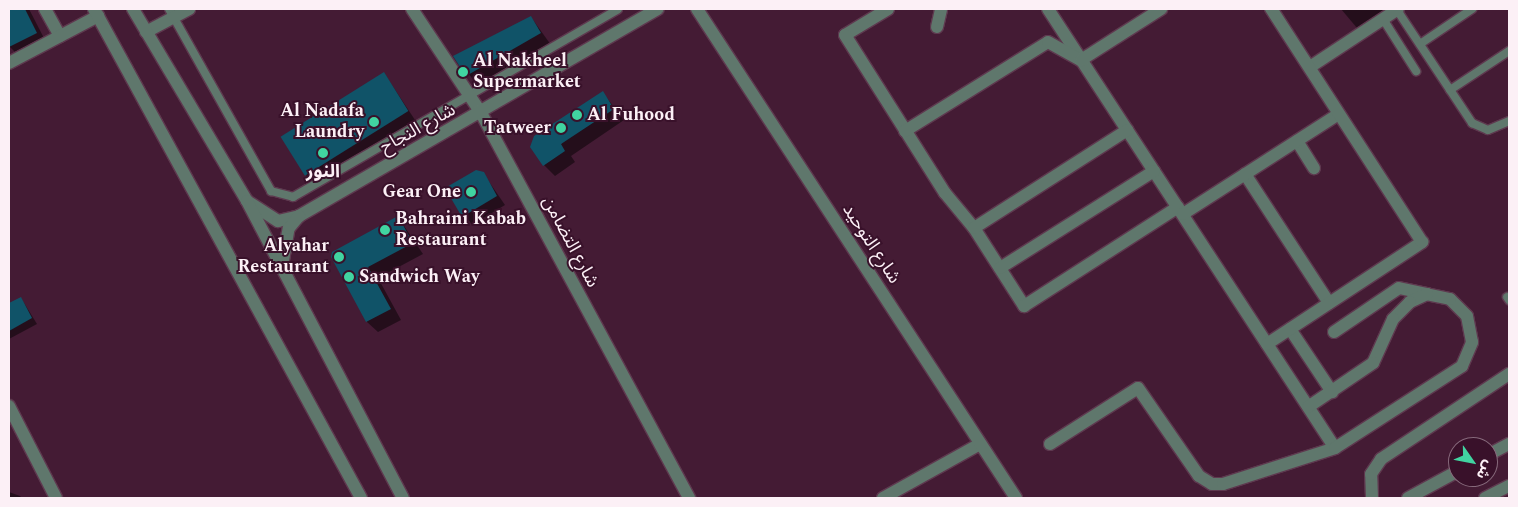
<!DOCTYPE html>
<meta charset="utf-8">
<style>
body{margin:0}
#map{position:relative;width:1518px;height:507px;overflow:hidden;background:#441b34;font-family:Spectral,"Noto Sans Arabic",serif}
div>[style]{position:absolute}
.shadow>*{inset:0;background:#0007}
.building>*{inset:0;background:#105368;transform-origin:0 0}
.roads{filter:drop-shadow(1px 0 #5e394f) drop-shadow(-1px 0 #5e394f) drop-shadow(0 1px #5e394f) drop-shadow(0 -1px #5e394f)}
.service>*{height:8px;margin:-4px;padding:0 4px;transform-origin:4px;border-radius:4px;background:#5f776c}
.minor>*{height:12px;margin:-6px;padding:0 6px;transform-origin:6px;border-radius:6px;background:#5f776c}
.tertiary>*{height:12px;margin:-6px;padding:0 6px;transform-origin:6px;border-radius:6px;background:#5f776c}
.dots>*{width:14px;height:14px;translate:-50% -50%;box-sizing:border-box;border:2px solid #39112a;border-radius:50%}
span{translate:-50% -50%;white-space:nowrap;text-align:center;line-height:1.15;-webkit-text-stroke:4px #39112a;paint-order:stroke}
.poi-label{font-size:18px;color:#fcf0f6;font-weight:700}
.left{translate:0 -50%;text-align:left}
.right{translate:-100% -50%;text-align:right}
.street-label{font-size:18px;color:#fcf0f6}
.frame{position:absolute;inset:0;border:10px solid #fcf0f6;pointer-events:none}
.north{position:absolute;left:1448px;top:437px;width:50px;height:50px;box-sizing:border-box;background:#39112a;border:1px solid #876a7c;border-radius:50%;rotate:123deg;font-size:14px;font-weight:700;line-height:20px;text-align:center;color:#fcf0f6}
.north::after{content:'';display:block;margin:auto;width:18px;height:22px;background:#41d4a1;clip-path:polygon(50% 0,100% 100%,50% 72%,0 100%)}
</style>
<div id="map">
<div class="shadow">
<i style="clip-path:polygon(9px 9px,29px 9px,47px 44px,20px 57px,9px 46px)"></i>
<i style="clip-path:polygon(1341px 9px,1387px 9px,1357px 28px)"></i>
<i style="clip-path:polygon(531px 17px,551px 45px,478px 86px,455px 56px)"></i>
<i style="clip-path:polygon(384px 73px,417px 123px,315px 184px,304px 173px)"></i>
<i style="clip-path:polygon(603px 93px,624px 120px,571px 156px,575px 162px,555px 176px,544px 165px)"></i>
<i style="clip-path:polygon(483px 173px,505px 205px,472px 225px,447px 188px)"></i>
<i style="clip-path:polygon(398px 217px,423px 254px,378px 278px,401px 320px,378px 332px,367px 322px,332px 257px)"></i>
<i style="clip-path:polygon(21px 298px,37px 324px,9px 339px,9px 305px)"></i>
<i style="clip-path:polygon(9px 492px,20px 496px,22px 498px,9px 498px)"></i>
</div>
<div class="building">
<i style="clip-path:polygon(9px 9px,25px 9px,37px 33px,9px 47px)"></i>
<i style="clip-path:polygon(531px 16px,541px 33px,466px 76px,453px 56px)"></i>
<i style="left:384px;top:72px;width:46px;height:122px;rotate:58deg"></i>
<i style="clip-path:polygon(603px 91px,614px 109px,561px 144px,565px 151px,543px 166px,530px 147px,534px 136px)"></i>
<i style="clip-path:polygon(476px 170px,484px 172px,497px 196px,462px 217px,445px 188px)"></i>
<i style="clip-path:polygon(398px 216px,413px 243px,368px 267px,391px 309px,366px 322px,331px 257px,332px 252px)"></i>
<i style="clip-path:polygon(21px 297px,32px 318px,9px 331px,9px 303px)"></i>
</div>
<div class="roads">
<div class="service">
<i style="left:169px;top:9px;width:209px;rotate:60.7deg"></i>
<i style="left:271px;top:191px;width:23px;rotate:15deg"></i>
<i style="left:293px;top:197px;width:375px;rotate:-30deg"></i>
<i style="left:1397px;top:10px;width:136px;rotate:56.4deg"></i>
<i style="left:1472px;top:123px;width:17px;rotate:24deg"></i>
<i style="left:1488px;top:130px;width:23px;rotate:-23deg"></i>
<i style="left:1383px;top:19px;width:62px;rotate:57.6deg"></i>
<i style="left:1420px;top:44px;width:63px;rotate:-33.9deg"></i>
<i style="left:1450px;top:90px;width:71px;rotate:-33.5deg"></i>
<i style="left:1507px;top:297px;width:4px;rotate:56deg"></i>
</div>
<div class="minor">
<i style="left:45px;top:9px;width:31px;rotate:61deg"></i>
<i style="left:412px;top:9px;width:125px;rotate:56.4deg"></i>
<i style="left:481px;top:113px;width:438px;rotate:61.6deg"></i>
<i style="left:888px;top:9px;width:50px;rotate:148.8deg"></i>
<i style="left:845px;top:35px;width:187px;rotate:57.7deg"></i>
<i style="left:945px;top:193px;width:45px;rotate:50.4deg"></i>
<i style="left:974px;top:228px;width:93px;rotate:57.3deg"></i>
<i style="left:1024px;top:306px;width:183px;rotate:-32.7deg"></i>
<i style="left:1048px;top:9px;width:524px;rotate:56.83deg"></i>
<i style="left:937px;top:27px;width:18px;rotate:-77deg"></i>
<i style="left:146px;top:32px;width:49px;rotate:-28.1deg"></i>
<i style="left:9px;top:63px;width:101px;rotate:-27.8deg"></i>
<i style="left:1310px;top:67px;width:105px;rotate:-33.4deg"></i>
<i style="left:905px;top:131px;width:168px;rotate:-31.9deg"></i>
<i style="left:1048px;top:42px;width:38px;rotate:29deg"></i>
<i style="left:1081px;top:60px;width:95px;rotate:-32.5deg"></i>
<i style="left:1297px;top:141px;width:32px;rotate:58deg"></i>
<i style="left:1245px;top:174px;width:154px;rotate:56.9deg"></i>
<i style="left:247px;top:201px;width:37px;rotate:33deg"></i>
<i style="left:278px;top:221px;width:22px;rotate:-13deg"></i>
<i style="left:299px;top:216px;width:414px;rotate:-30deg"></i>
<i style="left:1183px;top:214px;width:185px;rotate:-32.7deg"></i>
<i style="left:974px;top:228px;width:182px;rotate:-32.6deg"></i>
<i style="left:282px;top:266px;width:39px;rotate:-80deg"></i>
<i style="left:289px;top:228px;width:16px;rotate:-50deg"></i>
<i style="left:1000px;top:268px;width:182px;rotate:-32.2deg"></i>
<i style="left:1290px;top:329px;width:76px;rotate:56.3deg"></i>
<i style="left:1334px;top:332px;width:78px;rotate:-34.1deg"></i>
<i style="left:1399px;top:288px;width:29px;rotate:12deg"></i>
<i style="left:1267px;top:344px;width:186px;rotate:-33.3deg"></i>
<i style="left:1422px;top:242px;width:278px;rotate:-122.9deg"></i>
<i style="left:9px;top:406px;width:103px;rotate:62.9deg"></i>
<i style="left:1050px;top:444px;width:104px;rotate:-32.5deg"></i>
<i style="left:1138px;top:388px;width:107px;rotate:55.3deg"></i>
<i style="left:1199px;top:476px;width:15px;rotate:32deg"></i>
<i style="left:1212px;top:484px;width:11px"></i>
<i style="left:1223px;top:484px;width:118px;rotate:-17.8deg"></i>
<i style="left:1335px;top:448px;width:151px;rotate:-32.8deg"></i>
<i style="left:1462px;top:366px;width:26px;rotate:-67deg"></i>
<i style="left:1472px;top:342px;width:26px;rotate:-101deg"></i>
<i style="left:1467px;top:316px;width:24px;rotate:-135deg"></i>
<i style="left:1450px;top:299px;width:24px;rotate:-168deg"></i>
<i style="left:1427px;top:294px;width:19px;rotate:155deg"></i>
<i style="left:1410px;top:302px;width:24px;rotate:135deg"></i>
<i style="left:1393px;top:319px;width:48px;rotate:114.4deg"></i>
<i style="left:1373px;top:363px;width:78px;rotate:145.9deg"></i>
<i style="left:883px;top:498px;width:111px;rotate:-29.1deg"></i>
<i style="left:1372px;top:498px;width:24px;rotate:-92deg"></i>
<i style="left:1371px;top:474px;width:18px;rotate:-56deg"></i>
<i style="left:1381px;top:459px;width:154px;rotate:-33.6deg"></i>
</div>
<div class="tertiary">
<i style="left:94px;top:9px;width:557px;rotate:61.36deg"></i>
<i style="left:133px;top:9px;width:223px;rotate:59.3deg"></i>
<i style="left:247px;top:201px;width:335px;rotate:62.3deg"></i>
<i style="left:697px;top:9px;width:584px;rotate:56.88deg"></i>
<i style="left:1488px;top:455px;width:24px;rotate:-28deg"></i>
<i style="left:1408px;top:498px;width:57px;rotate:-28.4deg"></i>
<i style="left:1485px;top:498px;width:27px;rotate:-27deg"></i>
</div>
</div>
<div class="dots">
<i style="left:463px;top:72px;background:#41d4a1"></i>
<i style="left:577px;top:115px;background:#41d4a1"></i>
<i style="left:374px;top:122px;background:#41d4a1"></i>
<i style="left:561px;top:128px;background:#41d4a1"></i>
<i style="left:323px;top:153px;background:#41d4a1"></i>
<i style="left:471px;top:192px;background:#41d4a1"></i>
<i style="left:385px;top:230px;background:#41d4a1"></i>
<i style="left:339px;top:257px;background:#41d4a1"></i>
<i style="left:349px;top:277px;background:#41d4a1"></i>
</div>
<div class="poi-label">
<span class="left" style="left:473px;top:72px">Al Nakheel<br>Supermarket</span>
<span class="right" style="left:364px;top:122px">Al Nadafa<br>Laundry</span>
<span class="left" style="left:587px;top:115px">Al Fuhood</span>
<span class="right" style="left:551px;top:128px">Tatweer</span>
<span style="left:323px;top:172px">النور</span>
<span class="right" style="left:461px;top:192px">Gear One</span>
<span class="left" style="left:395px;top:230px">Bahraini Kabab<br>Restaurant</span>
<span class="right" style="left:329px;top:257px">Alyahar<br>Restaurant</span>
<span class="left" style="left:359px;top:277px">Sandwich Way</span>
</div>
<div class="street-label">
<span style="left:418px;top:129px;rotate:-29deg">شارع النجاح</span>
<span style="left:570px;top:242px;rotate:62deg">شارع التضامن</span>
<span style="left:871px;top:244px;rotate:57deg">شارع التوحيد</span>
</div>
<div class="frame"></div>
<div class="north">ش</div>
</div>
